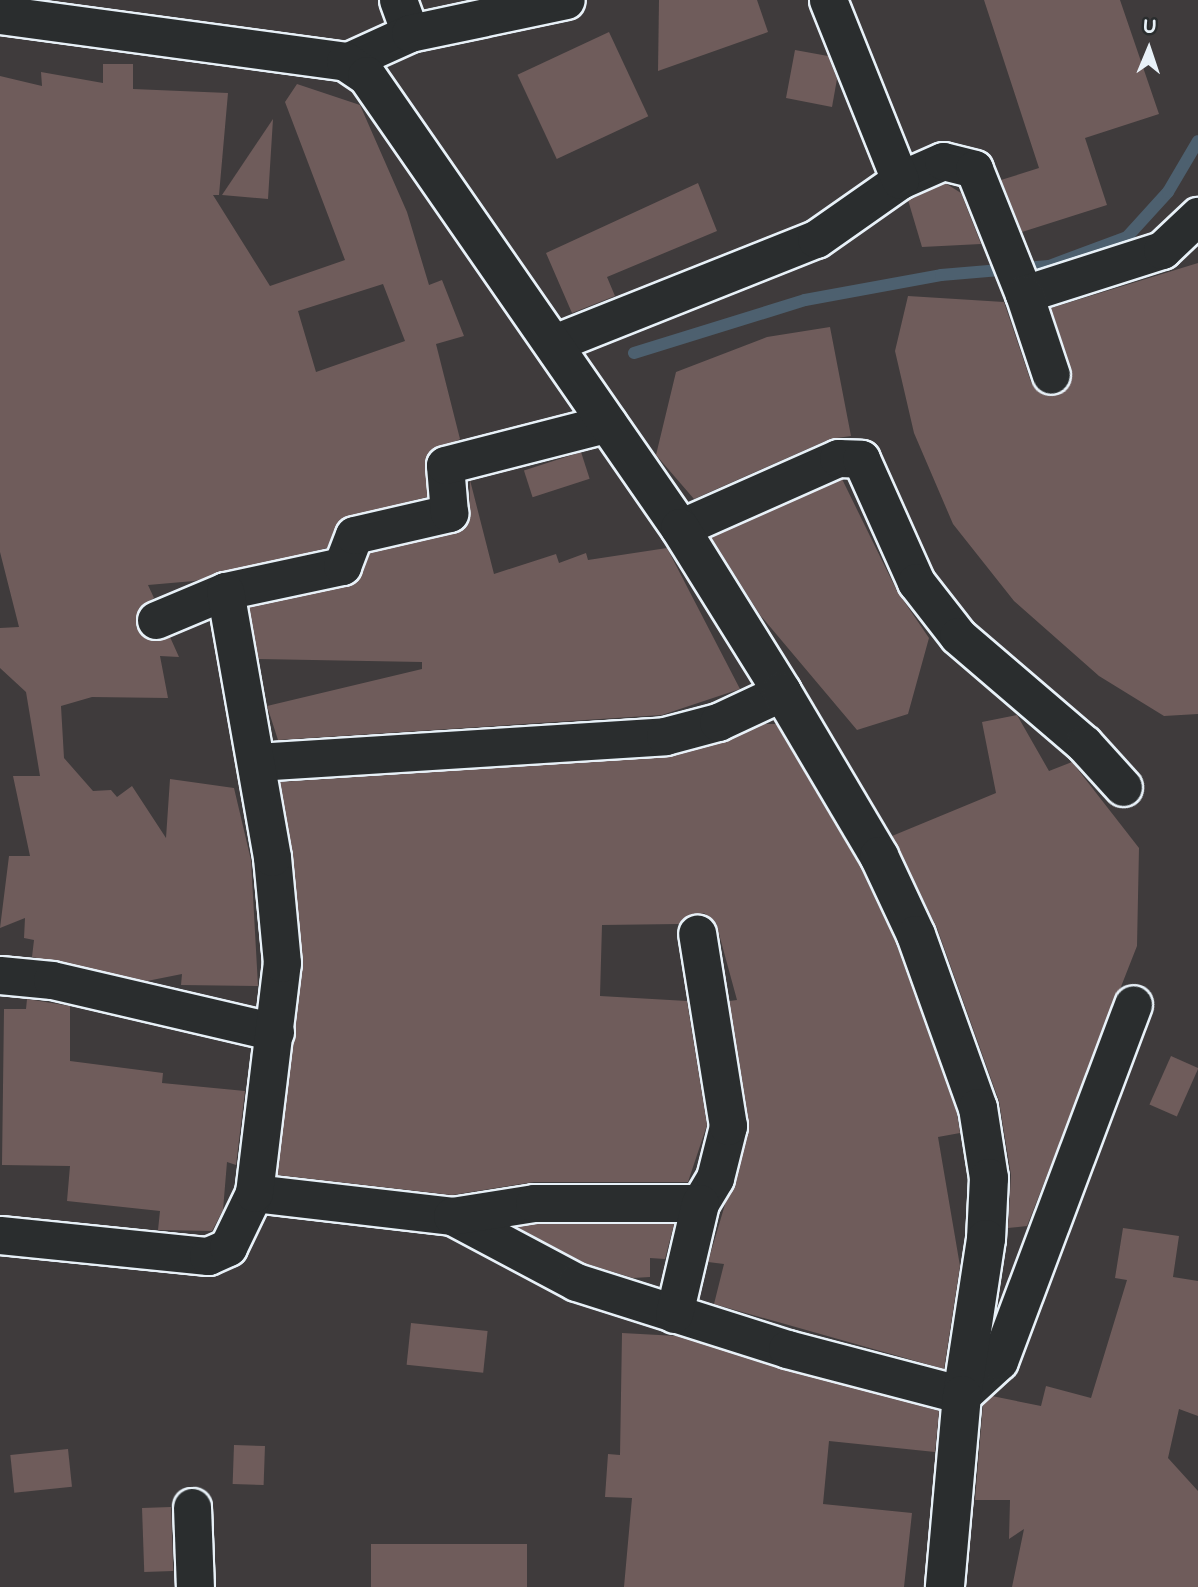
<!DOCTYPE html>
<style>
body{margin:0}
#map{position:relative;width:1198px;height:1587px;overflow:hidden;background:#3f3b3c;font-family:"Balsamiq Sans",sans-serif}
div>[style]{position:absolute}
.stream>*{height:12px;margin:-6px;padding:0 6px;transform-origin:6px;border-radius:6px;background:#4d606f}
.building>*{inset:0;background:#6f5c5b;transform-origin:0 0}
.roads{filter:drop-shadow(2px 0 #e8f1f8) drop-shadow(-2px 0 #e8f1f8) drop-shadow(0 2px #e8f1f8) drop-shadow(0 -2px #e8f1f8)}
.street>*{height:37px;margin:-18.5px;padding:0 18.5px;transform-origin:18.5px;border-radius:18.5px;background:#2a2d2e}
.secondary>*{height:38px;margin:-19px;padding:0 19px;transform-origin:19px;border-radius:19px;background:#2a2d2e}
span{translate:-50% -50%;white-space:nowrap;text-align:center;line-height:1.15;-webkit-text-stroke:5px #2a2d2e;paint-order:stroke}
.north{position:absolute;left:1114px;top:14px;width:70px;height:70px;-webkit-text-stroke:5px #2a2d2e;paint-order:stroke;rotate:2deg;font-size:19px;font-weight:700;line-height:28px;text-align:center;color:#e8f1f8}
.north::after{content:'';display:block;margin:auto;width:24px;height:32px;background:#e8f1f8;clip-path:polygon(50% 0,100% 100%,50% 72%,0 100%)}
</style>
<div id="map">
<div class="stream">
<i style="left:634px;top:353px;width:179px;rotate:-17.2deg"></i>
<i style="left:805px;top:300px;width:138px;rotate:-10.4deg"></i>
<i style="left:941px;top:275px;width:108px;rotate:-4.8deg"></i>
<i style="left:1049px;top:266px;width:83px;rotate:-20.4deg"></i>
<i style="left:1127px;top:237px;width:61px;rotate:-47.7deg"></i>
<i style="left:1168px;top:192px;width:59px;rotate:-59.5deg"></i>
</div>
<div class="building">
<i style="clip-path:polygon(659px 0,757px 0,768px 32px,658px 71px)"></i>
<i style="clip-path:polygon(984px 0,1120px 0,1159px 114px,1085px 138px,1107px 205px,1022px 232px,1001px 180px,1039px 168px)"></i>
<i style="left:609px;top:32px;width:93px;height:101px;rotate:65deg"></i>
<i style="clip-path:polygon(795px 50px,828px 56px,837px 79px,832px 107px,786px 98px)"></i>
<i style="clip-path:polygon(evenodd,103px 64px,133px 64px,133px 89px,228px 93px,219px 195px,213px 195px,270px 286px,345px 260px,285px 102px,297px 84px,360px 105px,407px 212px,429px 285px,442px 280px,464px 336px,436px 344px,460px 439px,426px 457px,427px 497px,341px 519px,327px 548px,194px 581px,148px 585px,154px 598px,139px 608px,136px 627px,153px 641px,170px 637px,179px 657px,160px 656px,168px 698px,92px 697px,61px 706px,64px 758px,93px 791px,111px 790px,117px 797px,132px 786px,166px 838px,170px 779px,234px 788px,251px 860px,258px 986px,181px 985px,182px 974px,147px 981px,32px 957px,34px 940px,24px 938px,25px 918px,0 928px,9px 856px,30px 856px,13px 776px,40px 776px,26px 692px,0 668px,0 628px,19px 627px,0 552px,0 76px,42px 86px,41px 72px,103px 83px,103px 64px,383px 284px,405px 341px,316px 372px,298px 311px,383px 284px)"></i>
<i style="clip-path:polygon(273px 119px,268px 199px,222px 195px)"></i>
<i style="clip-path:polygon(698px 183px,717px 231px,607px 277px,615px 296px,572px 313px,546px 253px)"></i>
<i style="clip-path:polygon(945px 183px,961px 193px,981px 244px,922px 247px,908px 200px)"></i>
<i style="clip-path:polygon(1198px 263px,1198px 714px,1164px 716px,1099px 676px,1014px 601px,953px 524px,914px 433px,895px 351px,908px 296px,1004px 302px,1031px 382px,1038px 391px,1057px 395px,1067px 388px,1071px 369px,1051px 308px)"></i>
<i style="clip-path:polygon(830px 327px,851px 436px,830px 439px,694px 499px,656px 455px,676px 372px,767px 337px)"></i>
<i style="left:581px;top:452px;width:28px;height:60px;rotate:72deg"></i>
<i style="clip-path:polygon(842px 479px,897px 591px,929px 638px,908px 714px,857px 730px,760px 615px,711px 537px)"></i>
<i style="clip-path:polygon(470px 480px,494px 574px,556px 554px,559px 563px,586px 553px,588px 560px,667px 548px,740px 689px,662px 715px,278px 740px,267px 706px,422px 669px,422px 662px,258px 659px,249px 607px,347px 586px,361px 574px,370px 553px,462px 529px,469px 520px)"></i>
<i style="clip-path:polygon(1017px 715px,1049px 771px,1072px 762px,1139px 848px,1137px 946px,1027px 1226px,1008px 1228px,1011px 1175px,999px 1101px,937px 928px,892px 836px,996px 793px,982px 722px)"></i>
<i style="clip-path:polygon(763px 724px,776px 724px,860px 866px,896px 943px,957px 1113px,960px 1133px,938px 1137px,960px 1266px,944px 1369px,714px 1304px,724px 1264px,708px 1262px,749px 1123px,729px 1001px,737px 1000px,716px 923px,704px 913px,679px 924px,602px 925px,600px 996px,687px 1001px,707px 1125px,688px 1182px,534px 1182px,452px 1195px,277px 1175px,303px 961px,280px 782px,666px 757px)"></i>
<i style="clip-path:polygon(27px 999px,70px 1006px,70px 1061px,163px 1073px,162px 1083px,245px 1091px,236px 1165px,227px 1162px,223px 1210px,212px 1231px,158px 1230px,160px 1211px,67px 1201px,70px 1166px,2px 1165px,4px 1009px,26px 1009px)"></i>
<i style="left:1171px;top:1056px;width:30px;height:53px;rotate:24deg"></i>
<i style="clip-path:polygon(536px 1224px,674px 1224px,665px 1259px,650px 1258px,650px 1277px,633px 1278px,584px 1263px,517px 1227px)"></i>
<i style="clip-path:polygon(1123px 1228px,1179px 1236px,1173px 1277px,1198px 1281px,1198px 1416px,1179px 1409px,1168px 1458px,1198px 1491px,1198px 1587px,1012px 1587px,1024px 1529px,1009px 1539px,1010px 1500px,975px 1500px,983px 1404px,992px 1396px,1041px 1406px,1046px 1386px,1091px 1398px,1127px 1280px,1115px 1278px)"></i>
<i style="left:411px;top:1323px;width:77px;height:42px;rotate:6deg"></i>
<i style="clip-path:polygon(622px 1333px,677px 1336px,939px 1411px,935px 1452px,829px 1441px,823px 1504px,912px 1513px,904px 1587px,624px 1587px,632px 1498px,605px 1497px,608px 1454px,620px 1455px)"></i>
<i style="left:234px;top:1445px;width:31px;height:39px;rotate:2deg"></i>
<i style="left:68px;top:1449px;width:38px;height:58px;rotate:84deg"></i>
<i style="left:171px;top:1507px;width:64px;height:29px;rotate:88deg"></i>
<i style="left:371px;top:1544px;width:156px;height:43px"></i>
</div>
<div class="roads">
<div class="street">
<i style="left:398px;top:0;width:35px;rotate:70deg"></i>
<i style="left:346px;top:62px;width:70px;rotate:-24.4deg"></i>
<i style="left:410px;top:33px;width:159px;rotate:-11.9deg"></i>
<i style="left:900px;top:180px;width:47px;rotate:-23.8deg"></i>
<i style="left:943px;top:161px;width:32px;rotate:14deg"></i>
<i style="left:974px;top:169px;width:135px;rotate:68.2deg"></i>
<i style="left:1024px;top:294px;width:145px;rotate:-17.7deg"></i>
<i style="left:1162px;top:250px;width:50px;rotate:-43.4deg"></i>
<i style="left:1024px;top:294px;width:85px;rotate:71.6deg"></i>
<i style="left:554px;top:343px;width:282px;rotate:-21.7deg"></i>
<i style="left:816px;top:239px;width:103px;rotate:-35.1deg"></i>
<i style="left:900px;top:180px;width:194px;rotate:-111.8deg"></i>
<i style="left:680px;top:528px;width:173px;rotate:-23.9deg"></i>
<i style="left:838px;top:458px;width:23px;rotate:2deg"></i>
<i style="left:861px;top:459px;width:135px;rotate:65.9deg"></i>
<i style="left:916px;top:582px;width:68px;rotate:52.1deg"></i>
<i style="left:958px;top:636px;width:166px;rotate:40.6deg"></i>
<i style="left:1084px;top:744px;width:58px;rotate:47.8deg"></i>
<i style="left:156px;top:620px;width:75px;rotate:-22.8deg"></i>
<i style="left:225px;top:591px;width:120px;rotate:-12.1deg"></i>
<i style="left:342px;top:566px;width:33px;rotate:-69deg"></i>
<i style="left:354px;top:535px;width:98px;rotate:-13deg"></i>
<i style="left:449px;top:513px;width:48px;rotate:-94.8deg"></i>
<i style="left:445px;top:465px;width:168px;rotate:-14.4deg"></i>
<i style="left:256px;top:762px;width:410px;rotate:-3.6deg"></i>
<i style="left:665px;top:736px;width:55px;rotate:-14.8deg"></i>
<i style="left:718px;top:722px;width:71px;rotate:-25.1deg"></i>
<i style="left:0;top:975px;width:52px;rotate:5.5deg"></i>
<i style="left:52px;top:980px;width:229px;rotate:13.1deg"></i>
<i style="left:254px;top:1193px;width:199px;rotate:6.6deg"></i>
<i style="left:452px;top:1216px;width:140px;rotate:28deg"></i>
<i style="left:576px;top:1282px;width:221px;rotate:17.6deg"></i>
<i style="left:787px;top:1349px;width:181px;rotate:14.7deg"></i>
<i style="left:962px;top:1395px;width:50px;rotate:-42.6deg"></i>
<i style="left:999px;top:1361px;width:381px;rotate:-69.4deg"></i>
<i style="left:452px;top:1216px;width:83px;rotate:-9deg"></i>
<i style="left:534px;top:1203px;width:166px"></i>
<i style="left:700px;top:1203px;width:29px;rotate:-59deg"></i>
<i style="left:715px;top:1178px;width:54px;rotate:-76deg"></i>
<i style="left:728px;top:1126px;width:195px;rotate:-99.1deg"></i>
<i style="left:0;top:1235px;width:209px;rotate:5.8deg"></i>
<i style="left:208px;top:1256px;width:22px;rotate:-24deg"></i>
<i style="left:228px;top:1247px;width:60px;rotate:-64.3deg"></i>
<i style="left:254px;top:1193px;width:232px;rotate:-83.1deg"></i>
<i style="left:282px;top:963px;width:106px;rotate:-95.4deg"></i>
<i style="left:272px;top:857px;width:270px;rotate:-100deg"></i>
<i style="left:674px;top:1314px;width:114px;rotate:-76.8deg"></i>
<i style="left:192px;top:1507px;width:80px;rotate:87.9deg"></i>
</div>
<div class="secondary">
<i style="left:0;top:15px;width:349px;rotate:7.7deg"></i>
<i style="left:346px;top:62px;width:25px;rotate:34deg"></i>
<i style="left:367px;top:76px;width:550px;rotate:55.3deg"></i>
<i style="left:680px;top:528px;width:193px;rotate:58.1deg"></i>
<i style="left:782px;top:692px;width:191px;rotate:59.4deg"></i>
<i style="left:879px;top:856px;width:87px;rotate:64.9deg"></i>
<i style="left:916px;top:935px;width:184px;rotate:70.3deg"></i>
<i style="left:978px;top:1108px;width:71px;rotate:81.1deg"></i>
<i style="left:989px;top:1178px;width:61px;rotate:92.8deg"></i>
<i style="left:986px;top:1239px;width:158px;rotate:98.7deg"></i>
<i style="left:962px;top:1395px;width:193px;rotate:95.1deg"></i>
</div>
</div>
<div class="north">U</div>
</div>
